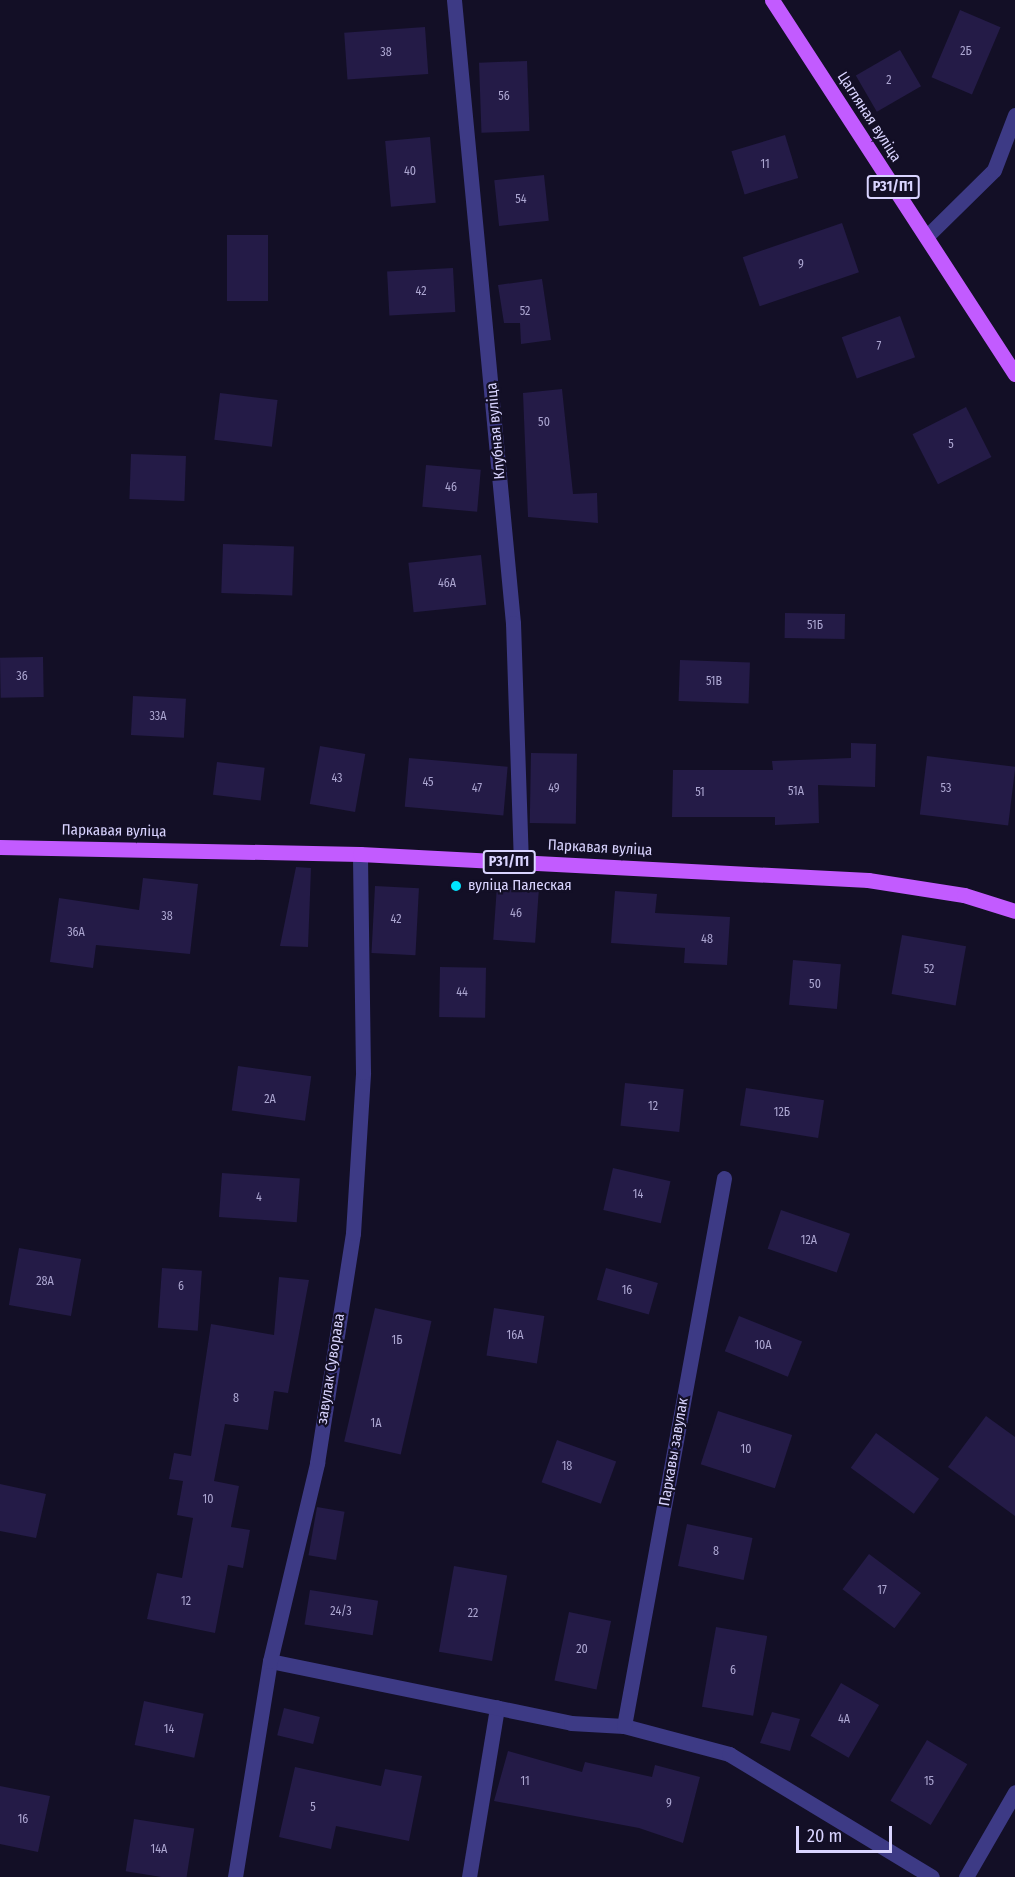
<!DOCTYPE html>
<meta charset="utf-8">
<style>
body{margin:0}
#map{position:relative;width:1015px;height:1877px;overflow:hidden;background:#130f26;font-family:"Fira Sans Condensed",sans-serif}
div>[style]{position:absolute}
.building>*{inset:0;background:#241b47;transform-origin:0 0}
.lane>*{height:15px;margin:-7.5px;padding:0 7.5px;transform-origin:7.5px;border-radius:7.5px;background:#3d3a85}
.street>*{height:15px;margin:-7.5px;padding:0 7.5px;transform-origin:7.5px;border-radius:7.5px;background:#3d3a85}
.primary>*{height:15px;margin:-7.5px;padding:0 7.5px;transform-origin:7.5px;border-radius:7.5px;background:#c25bff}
.dots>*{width:16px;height:16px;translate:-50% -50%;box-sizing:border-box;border:3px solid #130f26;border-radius:50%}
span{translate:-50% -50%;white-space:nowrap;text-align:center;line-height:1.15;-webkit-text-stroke:4.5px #130f26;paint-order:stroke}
.number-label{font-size:12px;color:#aca6d1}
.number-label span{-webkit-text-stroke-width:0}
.shield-label span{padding:2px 4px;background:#130f26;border:2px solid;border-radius:4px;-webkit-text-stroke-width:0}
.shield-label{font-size:14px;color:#d9d4ff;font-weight:700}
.street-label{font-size:15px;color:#d9d4ff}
.poi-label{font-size:15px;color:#d9d4ff}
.left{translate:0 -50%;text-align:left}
.scale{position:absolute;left:796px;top:1826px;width:96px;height:27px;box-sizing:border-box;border:3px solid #d9d4ff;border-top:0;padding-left:8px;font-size:18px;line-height:21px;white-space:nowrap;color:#d9d4ff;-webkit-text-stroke:4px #130f26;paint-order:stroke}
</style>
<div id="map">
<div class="building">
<i style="left:960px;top:10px;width:44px;height:73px;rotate:23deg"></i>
<i style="left:425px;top:27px;width:47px;height:81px;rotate:86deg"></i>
<i style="left:900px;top:50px;width:42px;height:51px;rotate:60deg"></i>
<i style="left:527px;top:61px;width:70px;height:48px;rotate:88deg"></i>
<i style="left:785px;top:135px;width:45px;height:56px;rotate:73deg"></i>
<i style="left:430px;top:137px;width:66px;height:45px;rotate:85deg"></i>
<i style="left:544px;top:175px;width:46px;height:50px;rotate:84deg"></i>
<i style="left:842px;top:223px;width:52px;height:105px;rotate:71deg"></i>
<i style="left:227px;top:235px;width:41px;height:66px"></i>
<i style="left:453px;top:268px;width:44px;height:66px;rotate:87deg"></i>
<i style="clip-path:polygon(542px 279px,551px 340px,521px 344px,520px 323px,504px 323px,498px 285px)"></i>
<i style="left:900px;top:316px;width:44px;height:62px;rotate:70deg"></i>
<i style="clip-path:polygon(562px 389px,573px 494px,597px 493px,598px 523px,528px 517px,523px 393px)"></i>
<i style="left:220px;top:393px;width:58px;height:47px;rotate:7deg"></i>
<i style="left:966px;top:407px;width:56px;height:60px;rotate:63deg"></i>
<i style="left:131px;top:454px;width:55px;height:45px;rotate:2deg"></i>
<i style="left:426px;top:465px;width:55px;height:42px;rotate:5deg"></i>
<i style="left:223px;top:544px;width:71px;height:49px;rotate:2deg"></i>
<i style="left:481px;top:555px;width:50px;height:73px;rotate:84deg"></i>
<i style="left:785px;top:613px;width:60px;height:25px;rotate:1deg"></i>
<i style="left:43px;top:657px;width:40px;height:43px;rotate:89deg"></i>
<i style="left:680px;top:660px;width:70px;height:41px;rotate:2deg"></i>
<i style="left:133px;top:696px;width:53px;height:39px;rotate:3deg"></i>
<i style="clip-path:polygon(851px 743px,876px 744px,875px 787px,818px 785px,819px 823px,775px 825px,775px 817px,672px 817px,673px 770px,773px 770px,772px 761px,851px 758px)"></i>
<i style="left:320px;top:746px;width:46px;height:59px;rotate:10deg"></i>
<i style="left:531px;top:753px;width:46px;height:70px;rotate:1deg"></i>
<i style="left:927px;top:756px;width:89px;height:59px;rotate:7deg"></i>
<i style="left:409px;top:758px;width:99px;height:49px;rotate:5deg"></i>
<i style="left:217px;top:762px;width:48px;height:33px;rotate:7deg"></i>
<i style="clip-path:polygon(296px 867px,311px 868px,308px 947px,280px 946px)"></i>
<i style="clip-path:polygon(143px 878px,198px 884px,190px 954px,96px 945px,93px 968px,50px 962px,59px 898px,139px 910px)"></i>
<i style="left:375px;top:886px;width:44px;height:67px;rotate:3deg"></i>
<i style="left:497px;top:886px;width:42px;height:54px;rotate:4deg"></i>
<i style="clip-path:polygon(615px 891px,657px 894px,655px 913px,730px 917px,727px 965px,684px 963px,685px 948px,611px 943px)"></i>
<i style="left:902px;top:935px;width:65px;height:60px;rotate:10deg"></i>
<i style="left:793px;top:960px;width:48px;height:45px;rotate:5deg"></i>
<i style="left:440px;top:967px;width:46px;height:50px;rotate:1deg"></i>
<i style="left:238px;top:1066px;width:74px;height:45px;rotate:8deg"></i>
<i style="left:625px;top:1083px;width:59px;height:43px;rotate:6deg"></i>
<i style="left:746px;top:1088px;width:79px;height:38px;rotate:9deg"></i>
<i style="left:613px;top:1168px;width:59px;height:43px;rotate:13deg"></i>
<i style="left:222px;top:1173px;width:78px;height:44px;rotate:4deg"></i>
<i style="left:781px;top:1210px;width:73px;height:41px;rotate:19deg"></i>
<i style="left:19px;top:1248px;width:63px;height:58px;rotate:10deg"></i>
<i style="left:162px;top:1268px;width:40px;height:60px;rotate:4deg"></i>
<i style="left:606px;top:1268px;width:54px;height:33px;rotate:16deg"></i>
<i style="clip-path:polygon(279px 1277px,309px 1280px,288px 1393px,274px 1391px,268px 1430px,225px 1424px,214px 1481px,239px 1486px,231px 1527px,250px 1530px,243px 1568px,228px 1565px,215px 1633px,147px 1619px,157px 1573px,182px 1578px,193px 1518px,177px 1515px,183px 1481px,169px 1479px,174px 1453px,191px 1456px,211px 1324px,274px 1335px)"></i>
<i style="left:375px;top:1308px;width:58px;height:137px;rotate:13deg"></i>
<i style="left:494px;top:1308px;width:51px;height:48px;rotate:9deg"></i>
<i style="left:739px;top:1316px;width:68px;height:38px;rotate:22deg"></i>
<i style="left:718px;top:1411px;width:78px;height:56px;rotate:18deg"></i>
<i style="clip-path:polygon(986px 1416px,1015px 1437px,1015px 1516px,948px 1467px)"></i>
<i style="left:876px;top:1433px;width:78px;height:43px;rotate:36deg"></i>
<i style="left:557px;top:1440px;width:63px;height:45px;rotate:20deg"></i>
<i style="clip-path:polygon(0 1484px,46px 1494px,36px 1538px,0 1531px)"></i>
<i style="left:317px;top:1507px;width:28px;height:49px;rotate:10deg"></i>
<i style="left:687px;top:1524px;width:67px;height:43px;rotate:12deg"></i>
<i style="left:869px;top:1554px;width:65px;height:44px;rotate:37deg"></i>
<i style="left:454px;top:1566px;width:54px;height:87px;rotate:10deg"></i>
<i style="left:310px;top:1590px;width:69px;height:35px;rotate:9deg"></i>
<i style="left:569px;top:1612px;width:43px;height:70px;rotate:12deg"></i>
<i style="left:716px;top:1627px;width:52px;height:81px;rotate:10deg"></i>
<i style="left:841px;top:1683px;width:44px;height:61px;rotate:30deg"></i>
<i style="left:144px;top:1701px;width:61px;height:45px;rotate:12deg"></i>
<i style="left:284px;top:1708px;width:37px;height:28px;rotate:14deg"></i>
<i style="clip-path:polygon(772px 1712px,800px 1719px,790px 1751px,760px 1743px)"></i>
<i style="left:927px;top:1740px;width:47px;height:71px;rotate:31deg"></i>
<i style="clip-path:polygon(508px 1751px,582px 1772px,585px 1762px,652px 1777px,655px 1765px,700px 1777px,683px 1843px,639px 1828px,494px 1801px)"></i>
<i style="clip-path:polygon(295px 1767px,381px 1786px,385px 1769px,422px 1776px,409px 1841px,336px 1826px,331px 1849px,279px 1837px)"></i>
<i style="clip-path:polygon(0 1786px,50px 1796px,38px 1852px,0 1844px)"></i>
<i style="left:134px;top:1819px;width:61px;height:53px;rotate:9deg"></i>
</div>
<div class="lane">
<i style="left:469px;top:1877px;width:172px;rotate:-80.6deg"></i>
</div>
<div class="street">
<i style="left:454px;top:0;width:626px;rotate:84.59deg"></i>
<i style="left:513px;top:623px;width:239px;rotate:88.1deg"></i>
<i style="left:926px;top:237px;width:95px;rotate:-44.6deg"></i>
<i style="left:994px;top:170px;width:59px;rotate:-69.1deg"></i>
<i style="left:270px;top:1661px;width:307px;rotate:11.6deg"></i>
<i style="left:571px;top:1723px;width:53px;rotate:3.2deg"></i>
<i style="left:624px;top:1726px;width:109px;rotate:14.9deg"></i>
<i style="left:729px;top:1754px;width:237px;rotate:31.2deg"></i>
<i style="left:624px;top:1726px;width:557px;rotate:-79.66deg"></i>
<i style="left:235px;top:1877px;width:219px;rotate:-80.8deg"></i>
<i style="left:270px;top:1661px;width:204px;rotate:-76.6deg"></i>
<i style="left:317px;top:1463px;width:233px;rotate:-81.1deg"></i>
<i style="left:353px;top:1233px;width:161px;rotate:-86.4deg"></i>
<i style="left:363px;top:1072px;width:218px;rotate:-90.8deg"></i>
<i style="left:966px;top:1877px;width:98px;rotate:-60deg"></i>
</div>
<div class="primary">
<i style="left:772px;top:0;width:446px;rotate:57deg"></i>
<i style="left:0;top:847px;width:360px;rotate:1.1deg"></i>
<i style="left:360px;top:854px;width:509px;rotate:2.93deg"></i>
<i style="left:868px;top:880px;width:97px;rotate:8.9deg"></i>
<i style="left:964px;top:895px;width:53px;rotate:17.4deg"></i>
</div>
<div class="dots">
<i style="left:456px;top:886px;background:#00e5ff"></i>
</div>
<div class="number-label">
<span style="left:966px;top:52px">2Б</span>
<span style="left:386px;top:53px">38</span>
<span style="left:889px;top:81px">2</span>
<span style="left:504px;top:97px">56</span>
<span style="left:765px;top:165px">11</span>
<span style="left:410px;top:172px">40</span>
<span style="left:521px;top:200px">54</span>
<span style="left:801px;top:265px">9</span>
<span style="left:421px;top:292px">42</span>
<span style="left:525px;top:312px">52</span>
<span style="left:879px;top:347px">7</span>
<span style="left:544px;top:423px">50</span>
<span style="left:951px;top:445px">5</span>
<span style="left:451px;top:488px">46</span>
<span style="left:447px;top:584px">46А</span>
<span style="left:815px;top:626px">51Б</span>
<span style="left:22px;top:677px">36</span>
<span style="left:714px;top:682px">51В</span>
<span style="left:158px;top:717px">33А</span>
<span style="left:337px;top:779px">43</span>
<span style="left:428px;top:783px">45</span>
<span style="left:477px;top:789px">47</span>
<span style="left:554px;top:789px">49</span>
<span style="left:946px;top:789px">53</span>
<span style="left:796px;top:792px">51А</span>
<span style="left:700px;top:793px">51</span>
<span style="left:516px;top:914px">46</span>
<span style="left:167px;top:917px">38</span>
<span style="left:396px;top:920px">42</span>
<span style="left:76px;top:933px">36А</span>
<span style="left:707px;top:940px">48</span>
<span style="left:929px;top:970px">52</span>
<span style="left:815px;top:985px">50</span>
<span style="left:462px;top:993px">44</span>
<span style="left:270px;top:1100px">2А</span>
<span style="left:653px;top:1107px">12</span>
<span style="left:782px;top:1113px">12Б</span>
<span style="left:638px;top:1195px">14</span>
<span style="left:259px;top:1198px">4</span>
<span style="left:809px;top:1241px">12А</span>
<span style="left:45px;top:1282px">28А</span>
<span style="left:181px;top:1287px">6</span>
<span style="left:627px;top:1291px">16</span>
<span style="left:515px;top:1336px">16А</span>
<span style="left:397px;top:1341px">1Б</span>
<span style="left:763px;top:1346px">10А</span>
<span style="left:236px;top:1399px">8</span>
<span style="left:376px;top:1424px">1А</span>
<span style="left:746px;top:1450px">10</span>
<span style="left:567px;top:1467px">18</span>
<span style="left:208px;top:1500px">10</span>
<span style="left:716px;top:1552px">8</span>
<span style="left:882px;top:1591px">17</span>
<span style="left:186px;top:1602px">12</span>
<span style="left:341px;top:1612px">24/3</span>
<span style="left:473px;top:1614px">22</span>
<span style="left:582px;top:1650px">20</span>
<span style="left:733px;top:1671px">6</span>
<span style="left:844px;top:1720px">4А</span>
<span style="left:169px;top:1730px">14</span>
<span style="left:525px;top:1782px">11</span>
<span style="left:929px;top:1782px">15</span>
<span style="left:669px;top:1804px">9</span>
<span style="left:313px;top:1808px">5</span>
<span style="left:23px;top:1820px">16</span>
<span style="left:159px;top:1850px">14А</span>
</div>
<div class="shield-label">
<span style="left:893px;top:187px">Р31/П1</span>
<span style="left:509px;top:862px">Р31/П1</span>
</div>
<div class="street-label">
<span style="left:869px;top:117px;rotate:57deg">Цагляная вуліца</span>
<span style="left:496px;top:431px;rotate:-95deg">Клубная вуліца</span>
<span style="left:114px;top:831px;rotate:1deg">Паркавая вуліца</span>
<span style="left:600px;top:848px;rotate:3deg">Паркавая вуліца</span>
<span style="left:331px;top:1369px;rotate:-81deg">завулак Суворава</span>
<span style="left:674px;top:1452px;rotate:-80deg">Паркавы завулак</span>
</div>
<div class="poi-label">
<span class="left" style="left:468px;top:886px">вуліца Палеская</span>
</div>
<div class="scale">20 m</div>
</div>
